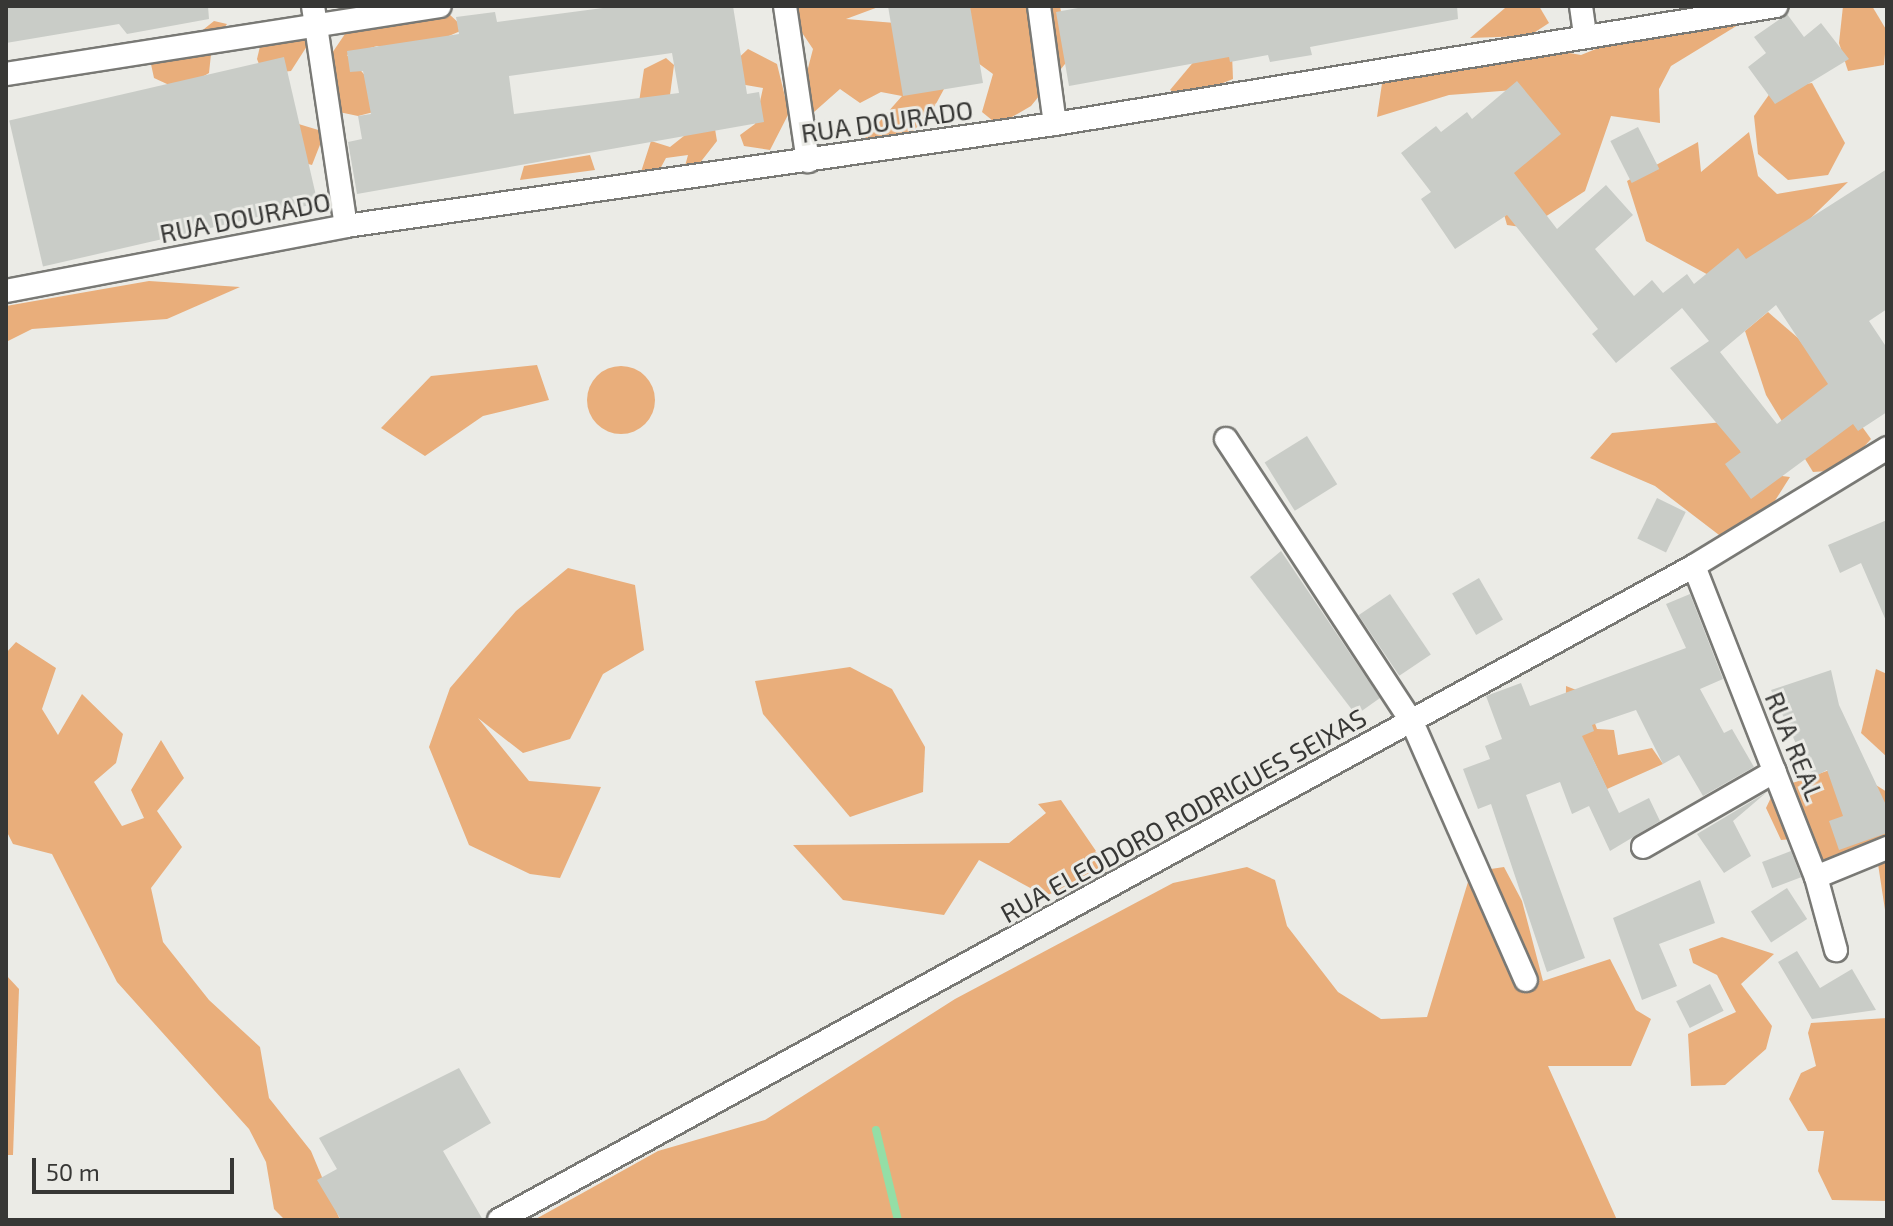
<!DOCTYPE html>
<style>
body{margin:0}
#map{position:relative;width:1893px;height:1226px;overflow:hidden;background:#ebebe6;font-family:"Exo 2",sans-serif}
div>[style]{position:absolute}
.green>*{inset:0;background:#e9ae7b}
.round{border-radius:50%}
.stream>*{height:8px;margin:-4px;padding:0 4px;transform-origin:4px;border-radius:4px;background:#94dea6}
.building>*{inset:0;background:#c9ccc7;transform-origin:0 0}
.roads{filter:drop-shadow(2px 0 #797975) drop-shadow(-2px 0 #797975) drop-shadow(0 2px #797975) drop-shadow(0 -2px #797975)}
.street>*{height:22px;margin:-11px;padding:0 11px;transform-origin:11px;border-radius:11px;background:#fff}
span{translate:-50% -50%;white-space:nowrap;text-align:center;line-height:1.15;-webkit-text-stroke:6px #ebebe6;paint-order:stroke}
.street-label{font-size:26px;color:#373735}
.frame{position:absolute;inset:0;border:8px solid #373735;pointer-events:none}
.scale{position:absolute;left:32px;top:1158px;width:202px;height:36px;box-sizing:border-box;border:4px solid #373735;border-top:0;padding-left:10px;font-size:24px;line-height:28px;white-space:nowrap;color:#373735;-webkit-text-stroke:6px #ebebe6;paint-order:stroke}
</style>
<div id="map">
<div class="green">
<i style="clip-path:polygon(784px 6px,881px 6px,846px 19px,920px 25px,944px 89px,931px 113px,901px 143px,865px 138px,902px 96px,881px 92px,860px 103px,840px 89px,805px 120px,800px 99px,813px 49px)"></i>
<i style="clip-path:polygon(949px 6px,1060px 6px,1069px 59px,1031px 106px,998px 125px,982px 112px,993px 74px,944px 38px)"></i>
<i style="clip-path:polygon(1539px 6px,1549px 23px,1529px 36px,1470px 38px,1505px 8px)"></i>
<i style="clip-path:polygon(1843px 6px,1872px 6px,1887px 31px,1884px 65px,1848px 71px,1839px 43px)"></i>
<i style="clip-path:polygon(447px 12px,465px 29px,407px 54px,377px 46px,347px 55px,393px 107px,358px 116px,339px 112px,328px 59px,347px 31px)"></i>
<i style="clip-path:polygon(298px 18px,309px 43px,291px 71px,263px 74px,257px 59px,262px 38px)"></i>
<i style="clip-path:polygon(214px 21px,227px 24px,212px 45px,209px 73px,180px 90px,154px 78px,149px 55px,178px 50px)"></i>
<i style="clip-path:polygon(1743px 22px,1671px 66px,1659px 89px,1660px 123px,1611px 116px,1585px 191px,1528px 228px,1507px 225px,1498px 193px,1514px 90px,1449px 95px,1377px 117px,1383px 77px,1535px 47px,1581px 55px,1643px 30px)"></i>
<i style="clip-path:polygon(1206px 47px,1232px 54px,1233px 79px,1185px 98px,1170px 90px)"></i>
<i style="clip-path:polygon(748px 49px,777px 64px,789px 113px,770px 150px,744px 146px,740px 135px,755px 124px,763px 88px,734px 83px,730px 66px)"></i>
<i style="clip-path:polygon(666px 58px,674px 65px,670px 95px,639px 102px,644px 69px)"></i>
<i style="clip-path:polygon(1812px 83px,1845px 143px,1828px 175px,1788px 180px,1758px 154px,1754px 116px,1773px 89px)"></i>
<i style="clip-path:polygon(282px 119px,325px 132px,312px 165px,286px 158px)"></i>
<i style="clip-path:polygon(694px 128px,715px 129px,717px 141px,699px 164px,685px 166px,688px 155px,666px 158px,660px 169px,640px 175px,651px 141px,670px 147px)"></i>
<i style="clip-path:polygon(1749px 132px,1758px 176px,1777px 194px,1848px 182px,1757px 270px,1725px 284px,1646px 241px,1627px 181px,1698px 142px,1701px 172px)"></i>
<i style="clip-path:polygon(590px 155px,595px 170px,520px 180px,524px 166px)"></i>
<i style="clip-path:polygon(149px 281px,240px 287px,167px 319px,32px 329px,6px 342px,6px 306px)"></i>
<i style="clip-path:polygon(1768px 312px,1798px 338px,1871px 439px,1843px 470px,1813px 472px,1766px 395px,1745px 331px)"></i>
<i style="clip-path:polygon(537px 365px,549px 400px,483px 416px,425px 456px,381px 428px,431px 376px)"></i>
<i class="round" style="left:587px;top:366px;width:68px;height:68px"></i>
<i style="clip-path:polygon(1723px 422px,1753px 472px,1790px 477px,1764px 518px,1723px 538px,1655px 486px,1590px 458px,1612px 433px)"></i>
<i style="clip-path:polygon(568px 568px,635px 585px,644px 650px,603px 674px,570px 739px,523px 753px,478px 718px,529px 781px,601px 787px,560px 878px,530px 874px,469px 845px,429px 747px,450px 688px,516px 611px)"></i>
<i style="clip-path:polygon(16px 642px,56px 668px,42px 709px,58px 735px,82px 694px,123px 734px,116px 763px,94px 782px,122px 826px,144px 818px,131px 790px,161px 740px,184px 778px,157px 811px,182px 847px,151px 888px,163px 942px,209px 1000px,260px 1047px,269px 1098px,311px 1151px,340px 1220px,285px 1220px,274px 1209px,266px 1162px,249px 1129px,117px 982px,52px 854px,13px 844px,6px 830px,6px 653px)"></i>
<i style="clip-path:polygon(850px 667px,892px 689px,925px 747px,923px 792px,850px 817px,763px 714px,755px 681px)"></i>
<i style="clip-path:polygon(1876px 669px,1887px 674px,1887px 757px,1861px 733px)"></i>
<i style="clip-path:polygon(1566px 686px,1584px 693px,1597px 729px,1614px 730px,1618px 755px,1652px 748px,1663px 764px,1607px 789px,1590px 753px,1565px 760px)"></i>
<i style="clip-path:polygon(1844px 765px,1887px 792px,1887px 851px,1879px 862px,1887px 860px,1887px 923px,1878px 864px,1833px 879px,1792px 839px,1781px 840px,1766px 808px,1775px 789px)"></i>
<i style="clip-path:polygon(1061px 800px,1109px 870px,1045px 896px,979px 860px,944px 915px,843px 900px,793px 845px,1009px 843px,1046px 813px,1038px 804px)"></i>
<i style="clip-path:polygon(1247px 867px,1275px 880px,1287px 926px,1338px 992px,1381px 1019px,1427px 1017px,1471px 872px,1504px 867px,1522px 901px,1543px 981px,1610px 959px,1636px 1010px,1651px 1019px,1631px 1066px,1548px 1066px,1617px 1220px,534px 1220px,658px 1151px,765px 1120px,955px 999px,1173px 883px)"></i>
<i style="clip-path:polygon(1722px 937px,1774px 954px,1741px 984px,1772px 1026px,1766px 1049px,1725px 1085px,1691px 1086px,1688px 1034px,1736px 1012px,1717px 975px,1693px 963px,1689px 949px)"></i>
<i style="clip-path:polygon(6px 975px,19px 989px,13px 1155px,6px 1155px)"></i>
<i style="clip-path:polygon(1887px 1018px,1887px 1201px,1832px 1200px,1818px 1171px,1824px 1131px,1808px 1131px,1789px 1099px,1801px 1073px,1816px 1066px,1808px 1033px,1811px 1023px)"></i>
</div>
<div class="stream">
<i style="left:876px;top:1130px;width:93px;rotate:76.3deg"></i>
</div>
<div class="building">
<i style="clip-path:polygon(6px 6px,208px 6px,209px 19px,127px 34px,119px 24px,6px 43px)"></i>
<i style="clip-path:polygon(evenodd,618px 6px,733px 6px,747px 94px,759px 92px,764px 122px,357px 194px,348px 142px,362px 139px,358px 116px,371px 114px,363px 71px,350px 72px,347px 51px,459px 34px,456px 17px,495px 12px,497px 22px,618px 6px,672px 53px,679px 93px,514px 114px,509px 76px,672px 53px)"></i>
<i style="clip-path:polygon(888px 6px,970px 6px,983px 83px,903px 96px)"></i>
<i style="clip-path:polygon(1089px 6px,1457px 6px,1458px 19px,1310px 47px,1312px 55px,1270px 62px,1268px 55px,1230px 62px,1229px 57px,1069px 86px,1056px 12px)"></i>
<i style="clip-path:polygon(1787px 14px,1804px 37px,1821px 23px,1849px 59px,1775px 104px,1748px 67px,1766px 53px,1754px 37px)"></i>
<i style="left:284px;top:57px;width:150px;height:282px;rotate:77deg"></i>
<i style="clip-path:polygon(evenodd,1517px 81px,1561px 134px,1514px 173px,1557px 229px,1606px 185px,1633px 215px,1595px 249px,1634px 296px,1652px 280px,1663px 293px,1687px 274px,1694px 284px,1738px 248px,1746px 259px,1887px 169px,1887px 309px,1869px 321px,1887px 348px,1887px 412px,1858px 431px,1853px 424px,1751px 499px,1725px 464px,1741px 452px,1670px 368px,1709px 341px,1682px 308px,1616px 363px,1592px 334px,1598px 329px,1507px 215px,1455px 249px,1421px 199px,1431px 192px,1401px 153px,1436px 126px,1441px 132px,1467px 112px,1472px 119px,1517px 81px,1776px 305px,1828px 384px,1777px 424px,1720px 352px,1776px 305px)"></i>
<i style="left:1638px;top:127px;width:47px;height:31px;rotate:63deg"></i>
<i style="left:1307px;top:436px;width:57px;height:50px;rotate:58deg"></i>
<i style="left:1657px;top:498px;width:32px;height:45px;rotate:26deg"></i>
<i style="clip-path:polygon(1887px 520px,1887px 623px,1861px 563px,1840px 573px,1828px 545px)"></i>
<i style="clip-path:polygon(1281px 551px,1380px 698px,1356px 715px,1250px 577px)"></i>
<i style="left:1479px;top:578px;width:48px;height:31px;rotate:60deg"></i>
<i style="left:1390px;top:594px;width:73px;height:38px;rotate:56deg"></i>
<i style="clip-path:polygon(1690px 594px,1723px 679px,1700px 689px,1724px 733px,1732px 729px,1754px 767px,1703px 796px,1679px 755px,1663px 764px,1636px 710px,1592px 725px,1594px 731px,1582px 736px,1619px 813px,1649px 798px,1660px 821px,1610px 851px,1589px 806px,1572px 814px,1560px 782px,1526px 795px,1585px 958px,1547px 972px,1491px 804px,1478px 809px,1463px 769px,1490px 759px,1485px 746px,1502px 739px,1486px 696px,1521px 683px,1530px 706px,1686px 648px,1666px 604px)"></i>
<i style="clip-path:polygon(1831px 670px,1839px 705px,1887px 807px,1887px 833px,1839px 850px,1829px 821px,1843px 816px,1827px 770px,1812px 778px,1771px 690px)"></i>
<i style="clip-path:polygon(1767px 792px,1733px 821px,1751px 856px,1724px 873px,1697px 834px)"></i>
<i style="left:1791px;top:851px;width:28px;height:31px;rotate:69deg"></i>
<i style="clip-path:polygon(1700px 880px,1715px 923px,1659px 944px,1677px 986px,1642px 1000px,1613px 918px)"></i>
<i style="left:1787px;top:888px;width:37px;height:43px;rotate:57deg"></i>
<i style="clip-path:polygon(1797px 951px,1820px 988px,1852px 969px,1876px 1010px,1812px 1019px,1778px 962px)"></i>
<i style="left:1710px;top:984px;width:30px;height:38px;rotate:63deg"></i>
<i style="clip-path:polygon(459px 1068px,491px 1123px,443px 1151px,483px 1220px,341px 1220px,317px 1180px,337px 1169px,319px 1138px)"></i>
</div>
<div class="roads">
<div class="street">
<i style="left:313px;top:6px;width:222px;rotate:81.5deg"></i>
<i style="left:785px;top:6px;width:157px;rotate:81.6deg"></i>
<i style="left:1039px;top:6px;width:119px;rotate:82.3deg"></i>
<i style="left:1581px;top:6px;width:27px;rotate:82deg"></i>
<i style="left:6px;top:74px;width:439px;rotate:-8.9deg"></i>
<i style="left:6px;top:291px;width:346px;rotate:-10.8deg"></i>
<i style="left:346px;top:226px;width:716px;rotate:-8.19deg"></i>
<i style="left:1055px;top:124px;width:731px;rotate:-9.29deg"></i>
<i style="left:1226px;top:439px;width:339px;rotate:56.7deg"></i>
<i style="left:1412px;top:722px;width:282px;rotate:66.2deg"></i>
<i style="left:1694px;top:566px;width:334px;rotate:68.6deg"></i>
<i style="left:1816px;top:877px;width:76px;rotate:74.7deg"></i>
<i style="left:1643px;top:847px;width:152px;rotate:-29.9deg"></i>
<i style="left:1816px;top:877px;width:77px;rotate:-22.2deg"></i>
<i style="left:499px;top:1220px;width:1362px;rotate:-28.69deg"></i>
<i style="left:1694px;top:566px;width:226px;rotate:-31.4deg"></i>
</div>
</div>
<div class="street-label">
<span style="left:887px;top:121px;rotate:-8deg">RUA DOURADO</span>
<span style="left:245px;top:217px;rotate:-11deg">RUA DOURADO</span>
<span style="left:1795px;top:746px;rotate:68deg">RUA REAL</span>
<span style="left:1183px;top:815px;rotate:-29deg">RUA ELEODORO RODRIGUES SEIXAS</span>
</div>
<div class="frame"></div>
<div class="scale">50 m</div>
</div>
